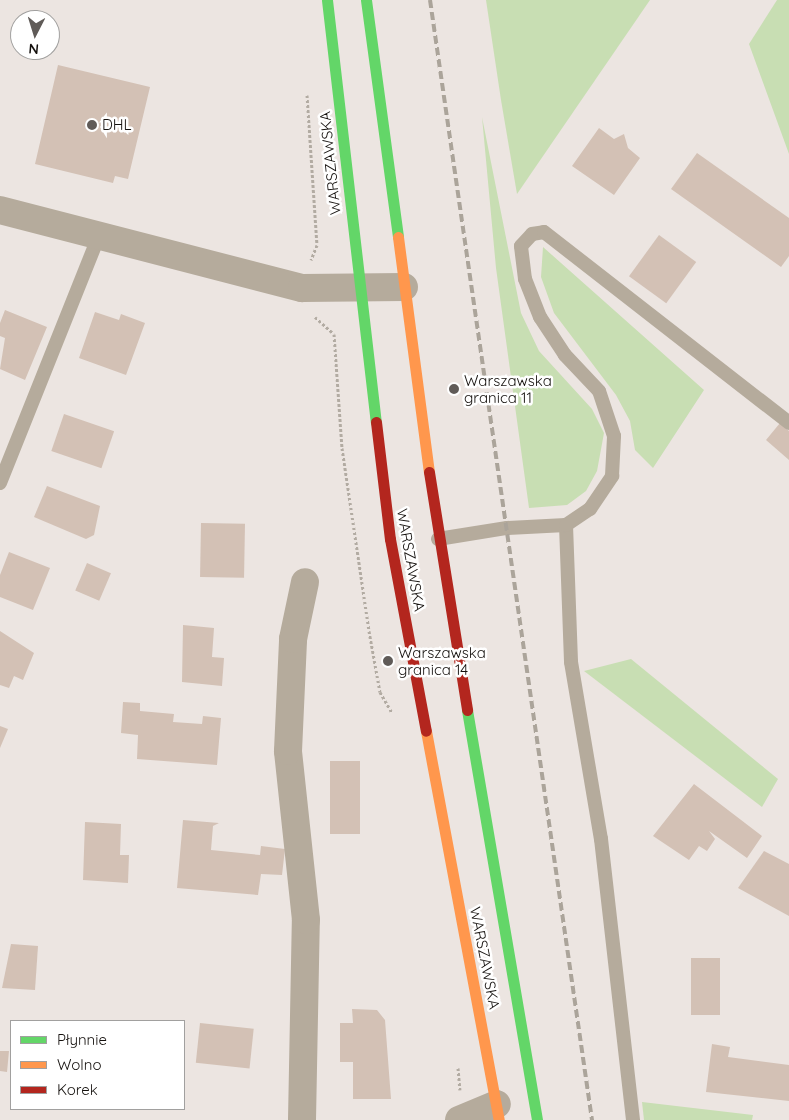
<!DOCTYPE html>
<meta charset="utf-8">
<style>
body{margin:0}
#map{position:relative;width:789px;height:1120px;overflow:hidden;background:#ece5e1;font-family:Quicksand,sans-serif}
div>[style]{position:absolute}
.green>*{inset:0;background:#c8deb3}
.building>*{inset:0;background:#d3c1b5;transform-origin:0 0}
.path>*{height:3px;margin-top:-1.5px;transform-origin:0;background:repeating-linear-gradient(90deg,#b2aba2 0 2.5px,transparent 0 5px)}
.lane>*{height:14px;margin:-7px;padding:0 7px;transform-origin:7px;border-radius:7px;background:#b5ab9c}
.street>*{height:28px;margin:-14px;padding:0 14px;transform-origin:14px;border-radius:14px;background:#b5ab9c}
.fast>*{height:11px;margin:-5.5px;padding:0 5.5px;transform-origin:5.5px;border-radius:5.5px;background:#63d668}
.slow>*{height:11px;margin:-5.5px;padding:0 5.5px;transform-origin:5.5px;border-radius:5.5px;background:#ff974d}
.jam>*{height:11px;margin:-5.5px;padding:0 5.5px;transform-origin:5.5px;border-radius:5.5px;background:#b3261e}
.rail>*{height:4px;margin-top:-2px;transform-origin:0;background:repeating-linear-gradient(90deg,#aba49a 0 8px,transparent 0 12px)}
.dots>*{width:14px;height:14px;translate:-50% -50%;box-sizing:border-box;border:2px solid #fff;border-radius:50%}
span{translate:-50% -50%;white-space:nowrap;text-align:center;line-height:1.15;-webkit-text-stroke:5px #fff;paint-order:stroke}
.poi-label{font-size:15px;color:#15110e}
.left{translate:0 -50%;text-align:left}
.street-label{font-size:15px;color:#15110e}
.legend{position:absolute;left:10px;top:1020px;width:175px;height:90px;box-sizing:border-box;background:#fff;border:1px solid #a1a09f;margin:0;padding:6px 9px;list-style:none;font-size:15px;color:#15110e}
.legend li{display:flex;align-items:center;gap:10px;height:25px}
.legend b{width:25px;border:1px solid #a1a09f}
.north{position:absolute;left:10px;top:10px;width:50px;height:50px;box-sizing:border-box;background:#fff;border:1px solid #a1a09f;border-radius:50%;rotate:185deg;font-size:14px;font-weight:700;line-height:20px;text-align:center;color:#15110e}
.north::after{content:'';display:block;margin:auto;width:18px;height:22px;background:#605b58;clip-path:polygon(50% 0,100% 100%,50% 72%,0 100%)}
</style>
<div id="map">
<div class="green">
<i style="clip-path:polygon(486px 0,650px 0,517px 194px,501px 100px)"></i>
<i style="clip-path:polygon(777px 0,789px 0,789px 154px,749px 44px)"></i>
<i style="clip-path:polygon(482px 117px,521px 313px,539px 351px,592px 409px,604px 433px,597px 471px,586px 491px,567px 505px,529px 508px,496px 268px)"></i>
<i style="clip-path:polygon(543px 247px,704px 390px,653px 468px,635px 450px,630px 421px,616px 395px,554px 313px,541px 277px)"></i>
<i style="clip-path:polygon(631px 659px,778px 779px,762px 807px,584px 671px)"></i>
<i style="clip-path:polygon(642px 1102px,753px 1115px,752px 1120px,644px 1120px)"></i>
</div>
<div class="building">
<i style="clip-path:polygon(58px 65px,150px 87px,128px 179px,115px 176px,113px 183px,35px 164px)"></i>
<i style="clip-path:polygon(599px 128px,614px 139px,624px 134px,628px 148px,640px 158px,614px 195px,572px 166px)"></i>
<i style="clip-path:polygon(697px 153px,789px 218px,789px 256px,781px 267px,671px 189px)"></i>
<i style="left:659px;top:235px;width:46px;height:51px;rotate:36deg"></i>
<i style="clip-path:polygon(5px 310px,47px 327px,25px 380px,0 369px,5px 338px,0 336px,0 323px)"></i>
<i style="clip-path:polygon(95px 312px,119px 320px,121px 314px,145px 323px,126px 375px,79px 358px)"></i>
<i style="left:64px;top:414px;width:53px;height:39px;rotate:19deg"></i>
<i style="clip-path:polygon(780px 423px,789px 431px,789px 460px,766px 440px)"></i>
<i style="clip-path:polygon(47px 486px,100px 506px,94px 535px,86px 539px,34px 517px)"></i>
<i style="left:201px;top:523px;width:44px;height:54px;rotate:1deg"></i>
<i style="clip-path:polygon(9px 552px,50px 568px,33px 610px,0 597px,0 575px)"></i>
<i style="left:87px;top:563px;width:26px;height:30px;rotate:23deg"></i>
<i style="clip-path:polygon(183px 625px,214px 628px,212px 657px,224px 658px,222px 686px,182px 682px)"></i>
<i style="clip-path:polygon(0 631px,34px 653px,23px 680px,14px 676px,9px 688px,0 685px)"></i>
<i style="clip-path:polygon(123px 702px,140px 703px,140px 711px,174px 714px,173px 722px,202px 724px,203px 716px,221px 718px,217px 765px,137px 759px,138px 735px,121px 733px)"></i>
<i style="clip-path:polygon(0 726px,8px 729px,0 748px)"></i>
<i style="left:330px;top:761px;width:30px;height:73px"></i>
<i style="clip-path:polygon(694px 784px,762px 836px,747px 858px,709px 831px,715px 839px,707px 851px,699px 846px,689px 860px,653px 836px)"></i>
<i style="clip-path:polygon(183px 820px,219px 823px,213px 826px,211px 850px,260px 855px,261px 846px,285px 849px,282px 875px,261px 874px,258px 895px,177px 888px)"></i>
<i style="clip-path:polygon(85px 822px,121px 824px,120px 855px,129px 855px,128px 883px,83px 880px)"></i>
<i style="clip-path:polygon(764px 851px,789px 864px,789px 916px,738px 888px)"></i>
<i style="clip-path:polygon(11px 944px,38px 946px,35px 990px,2px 988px)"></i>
<i style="left:691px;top:958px;width:29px;height:57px"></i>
<i style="clip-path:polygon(352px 1009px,377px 1010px,385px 1020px,391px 1099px,353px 1099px,353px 1062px,340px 1062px,340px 1023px,353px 1023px)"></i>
<i style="left:200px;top:1023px;width:54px;height:40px;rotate:6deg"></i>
<i style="clip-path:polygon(712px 1044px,730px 1047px,728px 1057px,789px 1065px,789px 1101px,706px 1092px)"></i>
<i style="clip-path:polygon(0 1051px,9px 1051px,7px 1072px,0 1071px)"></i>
</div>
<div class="path">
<i style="left:307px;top:95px;width:150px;rotate:86.2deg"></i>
<i style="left:317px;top:245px;width:16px;rotate:112deg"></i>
<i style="left:315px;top:317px;width:25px;rotate:42deg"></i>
<i style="left:334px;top:334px;width:114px;rotate:86deg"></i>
<i style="left:342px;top:448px;width:185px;rotate:81.6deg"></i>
<i style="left:369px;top:631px;width:62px;rotate:79.8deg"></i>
<i style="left:380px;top:692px;width:24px;rotate:60deg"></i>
<i style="left:458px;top:1068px;width:22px;rotate:85deg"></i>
</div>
<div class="lane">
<i style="left:0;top:483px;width:267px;rotate:-68.2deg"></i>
<i style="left:566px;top:525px;width:137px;rotate:87.9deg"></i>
<i style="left:571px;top:662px;width:180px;rotate:80.4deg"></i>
<i style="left:601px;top:839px;width:283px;rotate:83.5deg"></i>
<i style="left:438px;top:539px;width:70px;rotate:-9.1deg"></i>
<i style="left:507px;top:528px;width:59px;rotate:-2.9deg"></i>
<i style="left:566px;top:525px;width:29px;rotate:-34deg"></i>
<i style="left:590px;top:509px;width:40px;rotate:-56deg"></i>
<i style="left:612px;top:476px;width:40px;rotate:-87.1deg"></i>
<i style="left:614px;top:436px;width:47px;rotate:-108.4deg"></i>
<i style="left:599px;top:391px;width:50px;rotate:-133.4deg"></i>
<i style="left:565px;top:355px;width:45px;rotate:-123.3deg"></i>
<i style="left:540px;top:317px;width:41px;rotate:-111.5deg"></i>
<i style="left:525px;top:279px;width:33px;rotate:-97deg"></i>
<i style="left:521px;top:246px;width:16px;rotate:-47deg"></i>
<i style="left:532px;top:234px;width:12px;rotate:-9deg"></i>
<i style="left:544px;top:232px;width:311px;rotate:37.9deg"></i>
</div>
<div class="street">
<i style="left:0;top:210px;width:312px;rotate:14.5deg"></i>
<i style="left:302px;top:288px;width:102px;rotate:-0.6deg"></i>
<i style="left:302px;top:1120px;width:200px;rotate:-88.9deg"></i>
<i style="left:306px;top:920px;width:170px;rotate:-96.1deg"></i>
<i style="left:288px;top:751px;width:112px;rotate:-87.4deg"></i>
<i style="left:293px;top:639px;width:58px;rotate:-78.1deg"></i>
<i style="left:459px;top:1120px;width:41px;rotate:-22.8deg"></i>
</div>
<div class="fast">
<i style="left:327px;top:0;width:425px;rotate:83.4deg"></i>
<i style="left:366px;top:0;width:239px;rotate:82.3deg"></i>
<i style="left:467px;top:710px;width:416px;rotate:80.3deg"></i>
</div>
<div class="slow">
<i style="left:398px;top:237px;width:237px;rotate:82.5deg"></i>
<i style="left:426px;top:731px;width:396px;rotate:79.4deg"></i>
</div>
<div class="jam">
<i style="left:376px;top:422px;width:118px;rotate:83.2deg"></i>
<i style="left:390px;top:539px;width:195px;rotate:79.4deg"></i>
<i style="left:429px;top:472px;width:241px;rotate:80.9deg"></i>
</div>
<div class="rail">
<i style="left:430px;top:0;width:1132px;rotate:81.77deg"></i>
</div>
<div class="dots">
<i style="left:92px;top:125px;background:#605b58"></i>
<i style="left:454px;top:389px;background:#605b58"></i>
<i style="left:388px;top:661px;background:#605b58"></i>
</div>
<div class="poi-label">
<span class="left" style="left:102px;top:125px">DHL</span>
<span class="left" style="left:464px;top:389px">Warszawska<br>granica 11</span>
<span class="left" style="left:398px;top:661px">Warszawska<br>granica 14</span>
</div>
<div class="street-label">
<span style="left:330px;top:163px;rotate:-96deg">WARSZAWSKA</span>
<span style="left:411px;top:560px;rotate:80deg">WARSZAWSKA</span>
<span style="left:485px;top:958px;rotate:79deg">WARSZAWSKA</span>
</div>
<ul class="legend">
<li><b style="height:6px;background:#63d668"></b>Płynnie</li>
<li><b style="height:6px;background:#ff974d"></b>Wolno</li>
<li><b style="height:6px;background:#b3261e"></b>Korek</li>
</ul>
<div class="north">N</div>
</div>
